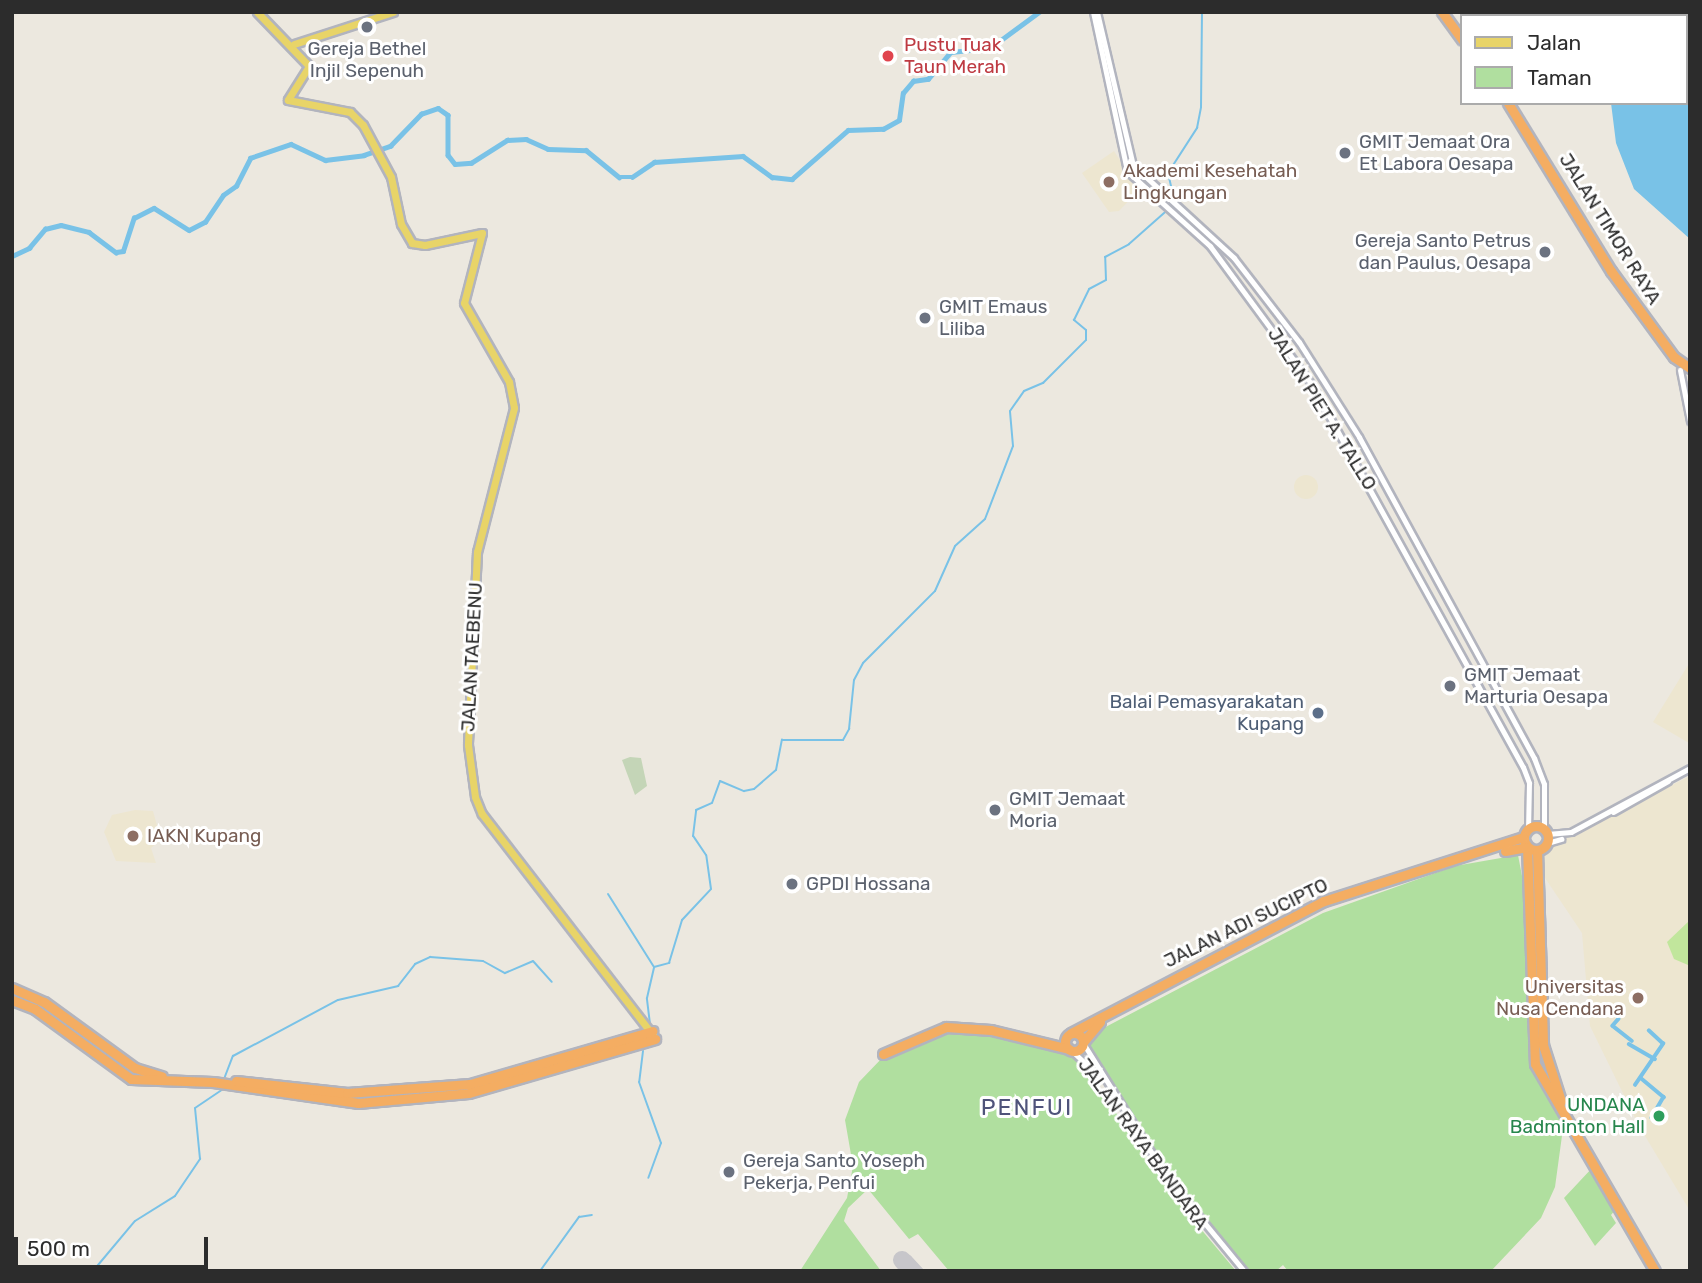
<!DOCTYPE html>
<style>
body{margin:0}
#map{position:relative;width:1702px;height:1283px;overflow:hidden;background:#ece8df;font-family:Rubik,sans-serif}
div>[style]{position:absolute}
.education>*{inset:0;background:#ede6d0}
.round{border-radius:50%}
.green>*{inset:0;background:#b0df9f}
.cemetery>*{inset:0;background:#c4d5b7}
.pitch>*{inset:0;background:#c1e69c}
.water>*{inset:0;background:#79c2e7}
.stream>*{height:2px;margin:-1px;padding:0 1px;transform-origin:1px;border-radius:1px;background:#79c2e7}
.canal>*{height:3.5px;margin:-1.75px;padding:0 1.75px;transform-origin:1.75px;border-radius:1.75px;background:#79c2e7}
.river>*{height:4.5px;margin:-2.25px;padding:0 2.25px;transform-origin:2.25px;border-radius:2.25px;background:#79c2e7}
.taxiway>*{height:7px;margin:-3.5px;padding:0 3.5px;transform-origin:3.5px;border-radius:3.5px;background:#c7c6ca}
.runway>*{height:18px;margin:-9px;padding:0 9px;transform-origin:9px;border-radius:9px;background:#c7c6ca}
.roads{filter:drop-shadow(2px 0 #b2b4be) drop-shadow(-2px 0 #b2b4be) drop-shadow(0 2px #b2b4be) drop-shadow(0 -2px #b2b4be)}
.secondary>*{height:5px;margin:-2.5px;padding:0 2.5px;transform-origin:2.5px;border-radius:2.5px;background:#fff}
.primary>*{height:7px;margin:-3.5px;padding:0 3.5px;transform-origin:3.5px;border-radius:3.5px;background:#e8d468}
.highway>*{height:9px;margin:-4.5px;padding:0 4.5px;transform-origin:4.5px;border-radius:4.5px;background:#f4ad62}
.highway>.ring{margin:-4.5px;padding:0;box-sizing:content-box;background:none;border:9px solid #f4ad62;border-radius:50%}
.dots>*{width:19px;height:19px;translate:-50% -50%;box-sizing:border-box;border:4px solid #fff;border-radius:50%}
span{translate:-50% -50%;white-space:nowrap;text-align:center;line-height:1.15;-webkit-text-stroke:6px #fff;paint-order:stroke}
.health-label{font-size:19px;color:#be3a42}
.left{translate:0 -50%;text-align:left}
.worship-label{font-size:19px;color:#5b616d}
.right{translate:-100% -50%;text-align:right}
.education-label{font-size:19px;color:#785e54}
.street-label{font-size:19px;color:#2c2c2c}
.service-label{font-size:19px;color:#4e5e75}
.leisure-label{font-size:19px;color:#27864d}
.quarter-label{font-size:23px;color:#4f537a;letter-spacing:2px}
.frame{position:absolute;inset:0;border:14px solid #2c2c2c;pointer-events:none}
.legend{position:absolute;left:1460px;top:14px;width:228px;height:91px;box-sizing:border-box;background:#fff;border:2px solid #ababab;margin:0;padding:9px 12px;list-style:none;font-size:21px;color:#2c2c2c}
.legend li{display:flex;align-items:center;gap:14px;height:35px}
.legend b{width:35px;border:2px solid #ababab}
.scale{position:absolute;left:14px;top:1237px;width:194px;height:32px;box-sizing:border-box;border:4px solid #2c2c2c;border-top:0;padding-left:9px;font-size:21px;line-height:24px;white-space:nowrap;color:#2c2c2c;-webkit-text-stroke:5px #fff;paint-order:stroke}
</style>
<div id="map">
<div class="education">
<i style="clip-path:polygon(1114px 151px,1139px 190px,1119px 211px,1109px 212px,1082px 173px)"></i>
<i class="round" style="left:1294px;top:475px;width:24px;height:24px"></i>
<i style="clip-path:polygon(1690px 662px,1690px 743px,1689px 743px,1653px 722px)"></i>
<i style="clip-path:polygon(1690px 776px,1690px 1211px,1639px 1126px,1590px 1026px,1582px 933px,1541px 872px,1541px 852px,1547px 847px)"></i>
<i style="clip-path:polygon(135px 810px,153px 811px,161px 840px,151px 848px,156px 863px,116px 861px,104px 832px,112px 815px)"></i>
</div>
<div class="green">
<i style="clip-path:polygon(1518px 855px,1526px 897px,1532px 1063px,1564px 1121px,1555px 1187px,1541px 1218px,1491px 1271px,1288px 1271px,1283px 1265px,1276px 1271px,1246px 1271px,1177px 1188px,1090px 1057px,1088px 1050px,1096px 1032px,1323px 913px,1455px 866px)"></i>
<i style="clip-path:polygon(972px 1029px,1077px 1057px,1179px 1203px,1236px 1271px,949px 1271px,918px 1234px,909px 1239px,868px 1189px,848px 1208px,844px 1221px,881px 1271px,800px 1271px,847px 1198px,853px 1166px,845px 1120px,859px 1082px,884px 1056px,931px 1033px)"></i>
<i style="clip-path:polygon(1593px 1167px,1616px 1209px,1611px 1215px,1616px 1223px,1595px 1246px,1564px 1198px)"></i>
</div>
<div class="cemetery">
<i style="clip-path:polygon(630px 757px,641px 758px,647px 786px,635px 795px,622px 760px)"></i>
</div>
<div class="pitch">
<i style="clip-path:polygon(1690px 920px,1690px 965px,1688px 965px,1674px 959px,1667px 942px)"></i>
</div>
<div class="water">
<i style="clip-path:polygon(1675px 12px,1690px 12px,1690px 239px,1634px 189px,1616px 143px,1611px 103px,1686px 103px,1686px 16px)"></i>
</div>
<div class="stream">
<i style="left:1174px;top:199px;width:27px;rotate:-103deg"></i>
<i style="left:1168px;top:173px;width:54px;rotate:-57.2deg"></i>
<i style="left:1197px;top:128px;width:21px;rotate:-79deg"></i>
<i style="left:1201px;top:107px;width:95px;rotate:-89.4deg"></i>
<i style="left:608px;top:894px;width:86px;rotate:57.8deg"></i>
<i style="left:654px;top:967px;width:16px;rotate:-15deg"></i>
<i style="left:669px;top:963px;width:45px;rotate:-73.2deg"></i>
<i style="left:682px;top:920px;width:42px;rotate:-46.9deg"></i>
<i style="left:711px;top:889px;width:34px;rotate:-98deg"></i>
<i style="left:706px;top:855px;width:23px;rotate:-124deg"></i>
<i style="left:693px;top:836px;width:26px;rotate:-83deg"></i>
<i style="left:696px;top:810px;width:17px;rotate:-24deg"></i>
<i style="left:712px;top:803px;width:23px;rotate:-70deg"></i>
<i style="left:720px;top:781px;width:26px;rotate:23deg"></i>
<i style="left:744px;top:791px;width:10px;rotate:-11deg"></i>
<i style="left:754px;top:789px;width:29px;rotate:-41deg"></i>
<i style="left:776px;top:770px;width:31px;rotate:-79deg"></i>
<i style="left:782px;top:740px;width:61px"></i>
<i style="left:843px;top:740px;width:13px;rotate:-61deg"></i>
<i style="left:849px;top:729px;width:49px;rotate:-84.2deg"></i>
<i style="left:854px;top:680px;width:19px;rotate:-62deg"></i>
<i style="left:863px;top:663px;width:102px;rotate:-45deg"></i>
<i style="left:935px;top:591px;width:49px;rotate:-66deg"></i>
<i style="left:955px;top:546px;width:40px;rotate:-42deg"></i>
<i style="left:985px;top:519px;width:78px;rotate:-69deg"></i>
<i style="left:1013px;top:446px;width:35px;rotate:-95deg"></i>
<i style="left:1010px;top:411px;width:24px;rotate:-55deg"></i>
<i style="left:1024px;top:391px;width:21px;rotate:-23deg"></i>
<i style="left:1043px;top:383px;width:61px;rotate:-45deg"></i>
<i style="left:1086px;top:340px;width:10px;rotate:-90deg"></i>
<i style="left:1086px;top:330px;width:16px;rotate:-140deg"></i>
<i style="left:1074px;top:320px;width:34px;rotate:-64deg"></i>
<i style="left:1089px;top:289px;width:19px;rotate:-28deg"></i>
<i style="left:1106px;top:280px;width:23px;rotate:-92deg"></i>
<i style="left:1105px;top:257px;width:27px;rotate:-28deg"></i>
<i style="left:1129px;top:244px;width:48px;rotate:-41.6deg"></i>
<i style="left:650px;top:1024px;width:26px;rotate:-97deg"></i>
<i style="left:647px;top:998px;width:31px;rotate:-77deg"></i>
<i style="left:643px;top:1051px;width:31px;rotate:97deg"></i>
<i style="left:639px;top:1082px;width:65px;rotate:70.2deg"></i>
<i style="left:661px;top:1143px;width:37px;rotate:110deg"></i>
<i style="left:224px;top:1079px;width:25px;rotate:-69deg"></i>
<i style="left:233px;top:1056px;width:119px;rotate:-28.1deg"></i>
<i style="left:338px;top:1000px;width:62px;rotate:-13.1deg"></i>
<i style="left:398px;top:986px;width:28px;rotate:-52deg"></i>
<i style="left:415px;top:964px;width:17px;rotate:-25deg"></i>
<i style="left:430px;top:957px;width:53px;rotate:4.3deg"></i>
<i style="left:483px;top:961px;width:25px;rotate:29deg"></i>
<i style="left:505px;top:973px;width:30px;rotate:-23deg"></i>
<i style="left:533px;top:961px;width:28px;rotate:48deg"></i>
<i style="left:93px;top:1271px;width:65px;rotate:-50deg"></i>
<i style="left:135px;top:1221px;width:47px;rotate:-32deg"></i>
<i style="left:175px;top:1196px;width:45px;rotate:-56deg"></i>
<i style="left:200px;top:1159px;width:51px;rotate:-95.6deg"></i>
<i style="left:195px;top:1108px;width:34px;rotate:-34deg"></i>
<i style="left:540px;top:1271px;width:67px;rotate:-54.2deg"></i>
<i style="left:579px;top:1217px;width:13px;rotate:-9deg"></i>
</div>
<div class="canal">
<i style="left:1619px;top:1019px;width:9px;rotate:131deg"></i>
<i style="left:1613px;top:1026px;width:24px;rotate:38deg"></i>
<i style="left:1629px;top:1044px;width:30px;rotate:30deg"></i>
<i style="left:1641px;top:1078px;width:30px;rotate:40deg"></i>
<i style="left:1664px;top:1097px;width:24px;rotate:120deg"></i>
<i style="left:1635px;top:1085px;width:50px;rotate:-55.7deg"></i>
<i style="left:1663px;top:1044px;width:19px;rotate:-137deg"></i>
</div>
<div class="river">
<i style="left:1554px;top:12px;width:24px"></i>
<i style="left:1654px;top:12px;width:9px"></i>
<i style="left:12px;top:256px;width:19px;rotate:-25deg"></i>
<i style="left:29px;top:248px;width:25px;rotate:-50deg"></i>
<i style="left:45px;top:229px;width:16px;rotate:-14deg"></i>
<i style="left:61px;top:225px;width:29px;rotate:14deg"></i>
<i style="left:89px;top:232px;width:34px;rotate:37deg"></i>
<i style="left:116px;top:252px;width:7px;rotate:-8deg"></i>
<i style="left:123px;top:251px;width:35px;rotate:-72deg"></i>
<i style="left:134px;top:218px;width:22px;rotate:-27deg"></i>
<i style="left:154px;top:208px;width:41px;rotate:32.2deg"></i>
<i style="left:189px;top:230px;width:18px;rotate:-27deg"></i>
<i style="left:205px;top:222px;width:32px;rotate:-56deg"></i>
<i style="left:223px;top:195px;width:16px;rotate:-35deg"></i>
<i style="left:236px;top:186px;width:31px;rotate:-63deg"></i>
<i style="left:250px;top:158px;width:43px;rotate:-18.9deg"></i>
<i style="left:291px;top:144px;width:38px;rotate:25deg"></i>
<i style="left:325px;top:160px;width:39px;rotate:-7deg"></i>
<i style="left:364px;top:155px;width:28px;rotate:-19deg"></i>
<i style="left:390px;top:146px;width:45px;rotate:-45.9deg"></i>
<i style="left:421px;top:114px;width:18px;rotate:-19deg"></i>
<i style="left:438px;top:108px;width:12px;rotate:35deg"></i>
<i style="left:448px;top:115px;width:40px;rotate:90deg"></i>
<i style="left:448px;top:155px;width:11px;rotate:52deg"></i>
<i style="left:455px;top:164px;width:16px;rotate:-4deg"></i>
<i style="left:471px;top:163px;width:43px;rotate:-32.6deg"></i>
<i style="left:507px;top:140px;width:19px;rotate:-3deg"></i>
<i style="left:526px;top:139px;width:24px;rotate:24deg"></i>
<i style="left:548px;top:149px;width:38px;rotate:2deg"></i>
<i style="left:586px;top:150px;width:43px;rotate:39.3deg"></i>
<i style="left:619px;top:177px;width:13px"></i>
<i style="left:632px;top:177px;width:27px;rotate:-34deg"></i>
<i style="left:654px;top:162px;width:89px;rotate:-3.9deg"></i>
<i style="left:743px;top:156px;width:36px;rotate:36deg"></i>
<i style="left:772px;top:177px;width:20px;rotate:6deg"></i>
<i style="left:792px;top:179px;width:74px;rotate:-41.2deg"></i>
<i style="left:848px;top:130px;width:35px;rotate:-2deg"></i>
<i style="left:883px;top:129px;width:18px;rotate:-29deg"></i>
<i style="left:899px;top:120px;width:27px;rotate:-82deg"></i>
<i style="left:903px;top:93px;width:16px;rotate:-50deg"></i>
<i style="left:913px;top:81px;width:15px;rotate:-8deg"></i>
<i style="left:928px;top:79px;width:35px;rotate:-50deg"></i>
<i style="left:951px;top:52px;width:39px;rotate:-6deg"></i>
<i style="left:990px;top:48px;width:61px;rotate:-36.3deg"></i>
</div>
<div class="taxiway">
<i style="left:905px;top:1271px;width:13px;rotate:-77deg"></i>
<i style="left:908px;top:1258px;width:18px;rotate:47deg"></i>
</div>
<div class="runway">
<i style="left:902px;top:1260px;width:15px;rotate:48deg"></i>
</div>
<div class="roads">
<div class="secondary">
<i style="left:1093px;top:12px;width:163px;rotate:77.9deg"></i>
<i style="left:1127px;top:171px;width:112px;rotate:42.1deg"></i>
<i style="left:1210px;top:246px;width:172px;rotate:53.7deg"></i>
<i style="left:1312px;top:385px;width:436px;rotate:61.1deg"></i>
<i style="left:1523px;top:767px;width:17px;rotate:69deg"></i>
<i style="left:1529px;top:783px;width:46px;rotate:91.2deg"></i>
<i style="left:1097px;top:12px;width:157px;rotate:76.8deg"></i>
<i style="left:1133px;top:165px;width:137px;rotate:42.6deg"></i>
<i style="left:1234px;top:258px;width:106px;rotate:52.3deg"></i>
<i style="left:1299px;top:342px;width:112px;rotate:57.7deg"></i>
<i style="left:1359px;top:437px;width:366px;rotate:61.4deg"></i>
<i style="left:1534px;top:758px;width:28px;rotate:69deg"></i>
<i style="left:1544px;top:784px;width:45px;rotate:90deg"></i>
<i style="left:1680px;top:370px;width:52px;rotate:78.9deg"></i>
<i style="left:1613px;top:812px;width:63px;rotate:-29.4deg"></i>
<i style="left:1547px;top:834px;width:24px;rotate:-5deg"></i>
<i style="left:1571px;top:832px;width:135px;rotate:-28.3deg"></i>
<i style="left:1547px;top:843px;width:15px;rotate:-16deg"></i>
<i style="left:1083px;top:1043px;width:157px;rotate:58deg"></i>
<i style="left:1166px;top:1176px;width:123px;rotate:50.6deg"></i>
<i style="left:1072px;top:1051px;width:26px;rotate:43deg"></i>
</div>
<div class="primary">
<i style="left:257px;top:12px;width:75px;rotate:46.1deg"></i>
<i style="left:309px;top:66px;width:40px;rotate:122deg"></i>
<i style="left:288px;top:100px;width:63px;rotate:11deg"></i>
<i style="left:350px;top:112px;width:18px;rotate:45deg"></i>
<i style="left:363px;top:125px;width:59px;rotate:61.7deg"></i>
<i style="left:391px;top:177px;width:48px;rotate:78deg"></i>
<i style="left:401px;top:224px;width:22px;rotate:60deg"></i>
<i style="left:412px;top:243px;width:13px;rotate:9deg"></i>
<i style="left:425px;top:245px;width:58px;rotate:-11.9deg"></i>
<i style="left:482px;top:233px;width:72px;rotate:104.4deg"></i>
<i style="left:464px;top:303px;width:91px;rotate:60.3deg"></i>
<i style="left:509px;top:382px;width:26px;rotate:79deg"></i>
<i style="left:514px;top:408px;width:149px;rotate:104.4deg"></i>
<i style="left:477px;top:552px;width:193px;rotate:92.7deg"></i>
<i style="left:468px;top:745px;width:52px;rotate:82.3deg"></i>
<i style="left:475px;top:797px;width:18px;rotate:68deg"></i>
<i style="left:482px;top:814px;width:279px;rotate:52.3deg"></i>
<i style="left:294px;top:44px;width:104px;rotate:-17.9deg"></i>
</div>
<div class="highway">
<i style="left:1442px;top:12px;width:34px;rotate:54deg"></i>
<i style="left:1508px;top:103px;width:197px;rotate:58.5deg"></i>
<i style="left:1611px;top:271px;width:107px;rotate:53.8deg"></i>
<i style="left:1674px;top:357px;width:19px;rotate:35deg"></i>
<i class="ring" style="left:1524px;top:826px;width:15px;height:15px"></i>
<i style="left:1527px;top:847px;width:217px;rotate:87.9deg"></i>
<i style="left:1535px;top:1064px;width:239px;rotate:59.9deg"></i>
<i style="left:1537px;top:850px;width:195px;rotate:88.2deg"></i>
<i style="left:1543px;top:1045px;width:59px;rotate:72.2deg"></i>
<i style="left:1505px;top:851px;width:22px;rotate:-10deg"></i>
<i style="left:12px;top:988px;width:35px;rotate:24deg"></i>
<i style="left:44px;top:1002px;width:112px;rotate:36deg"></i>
<i style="left:135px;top:1068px;width:28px;rotate:17deg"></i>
<i style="left:12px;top:1000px;width:25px;rotate:21deg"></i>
<i style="left:35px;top:1009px;width:119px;rotate:36.1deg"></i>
<i style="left:131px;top:1079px;width:82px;rotate:2.1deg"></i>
<i style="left:213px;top:1082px;width:147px;rotate:8.2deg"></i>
<i style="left:358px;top:1103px;width:111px;rotate:-5.1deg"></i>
<i style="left:469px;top:1093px;width:194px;rotate:-16.2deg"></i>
<i class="ring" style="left:1065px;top:1033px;width:9px;height:9px"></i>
<i style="left:1071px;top:1033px;width:285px;rotate:-27.6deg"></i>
<i style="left:1324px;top:901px;width:209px;rotate:-17.8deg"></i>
<i style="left:1084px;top:1041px;width:25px;rotate:-50deg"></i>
<i style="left:883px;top:1054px;width:69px;rotate:-23.2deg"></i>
<i style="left:946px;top:1027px;width:45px;rotate:3.8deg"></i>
<i style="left:991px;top:1030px;width:80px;rotate:13.7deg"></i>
<i style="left:236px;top:1081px;width:112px;rotate:6.2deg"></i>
<i style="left:347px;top:1093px;width:123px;rotate:-4.2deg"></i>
<i style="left:470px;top:1084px;width:190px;rotate:-16.2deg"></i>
</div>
</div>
<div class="dots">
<i style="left:367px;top:27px;background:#6b7280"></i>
<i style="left:888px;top:56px;background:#e0444e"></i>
<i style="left:1345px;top:153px;background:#6b7280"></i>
<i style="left:1109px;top:182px;background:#8d6e63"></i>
<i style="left:1545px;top:252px;background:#6b7280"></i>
<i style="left:925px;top:318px;background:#6b7280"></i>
<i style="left:1450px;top:686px;background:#6b7280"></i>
<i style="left:1318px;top:713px;background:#5c6f8a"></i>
<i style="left:995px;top:810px;background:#6b7280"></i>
<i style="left:133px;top:836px;background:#8d6e63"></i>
<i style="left:792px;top:884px;background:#6b7280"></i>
<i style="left:1638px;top:998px;background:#8d6e63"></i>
<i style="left:1659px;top:1116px;background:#2e9e5b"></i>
<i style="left:729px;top:1172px;background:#6b7280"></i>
</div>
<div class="health-label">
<span class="left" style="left:904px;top:56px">Pustu Tuak<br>Taun Merah</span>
</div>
<div class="worship-label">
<span style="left:367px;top:60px">Gereja Bethel<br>Injil Sepenuh</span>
<span class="left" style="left:1359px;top:153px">GMIT Jemaat Ora<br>Et Labora Oesapa</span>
<span class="right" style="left:1531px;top:252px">Gereja Santo Petrus<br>dan Paulus, Oesapa</span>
<span class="left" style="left:939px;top:318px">GMIT Emaus<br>Liliba</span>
<span class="left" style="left:1464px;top:686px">GMIT Jemaat<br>Marturia Oesapa</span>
<span class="left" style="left:1009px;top:810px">GMIT Jemaat<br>Moria</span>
<span class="left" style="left:806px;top:884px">GPDI Hossana</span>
<span class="left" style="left:743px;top:1172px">Gereja Santo Yoseph<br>Pekerja, Penfui</span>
</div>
<div class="education-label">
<span class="left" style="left:1123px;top:182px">Akademi Kesehatah<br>Lingkungan</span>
<span class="left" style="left:147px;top:836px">IAKN Kupang</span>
<span class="right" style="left:1624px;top:998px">Universitas<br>Nusa Cendana</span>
</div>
<div class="street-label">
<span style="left:1610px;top:229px;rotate:58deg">JALAN TIMOR RAYA</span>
<span style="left:1322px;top:409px;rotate:58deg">JALAN PIET A. TALLO</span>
<span style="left:472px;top:657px;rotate:-87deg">JALAN TAEBENU</span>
<span style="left:1246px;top:923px;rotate:-26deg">JALAN ADI SUCIPTO</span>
<span style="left:1143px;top:1144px;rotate:54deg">JALAN RAYA BANDARA</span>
</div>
<div class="service-label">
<span class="right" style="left:1304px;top:713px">Balai Pemasyarakatan<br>Kupang</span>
</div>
<div class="leisure-label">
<span class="right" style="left:1645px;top:1116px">UNDANA<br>Badminton Hall</span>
</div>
<div class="quarter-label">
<span style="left:1027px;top:1107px">PENFUI</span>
</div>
<div class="frame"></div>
<ul class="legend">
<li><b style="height:9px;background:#e8d468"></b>Jalan</li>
<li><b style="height:19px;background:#b0df9f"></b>Taman</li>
</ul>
<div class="scale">500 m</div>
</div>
